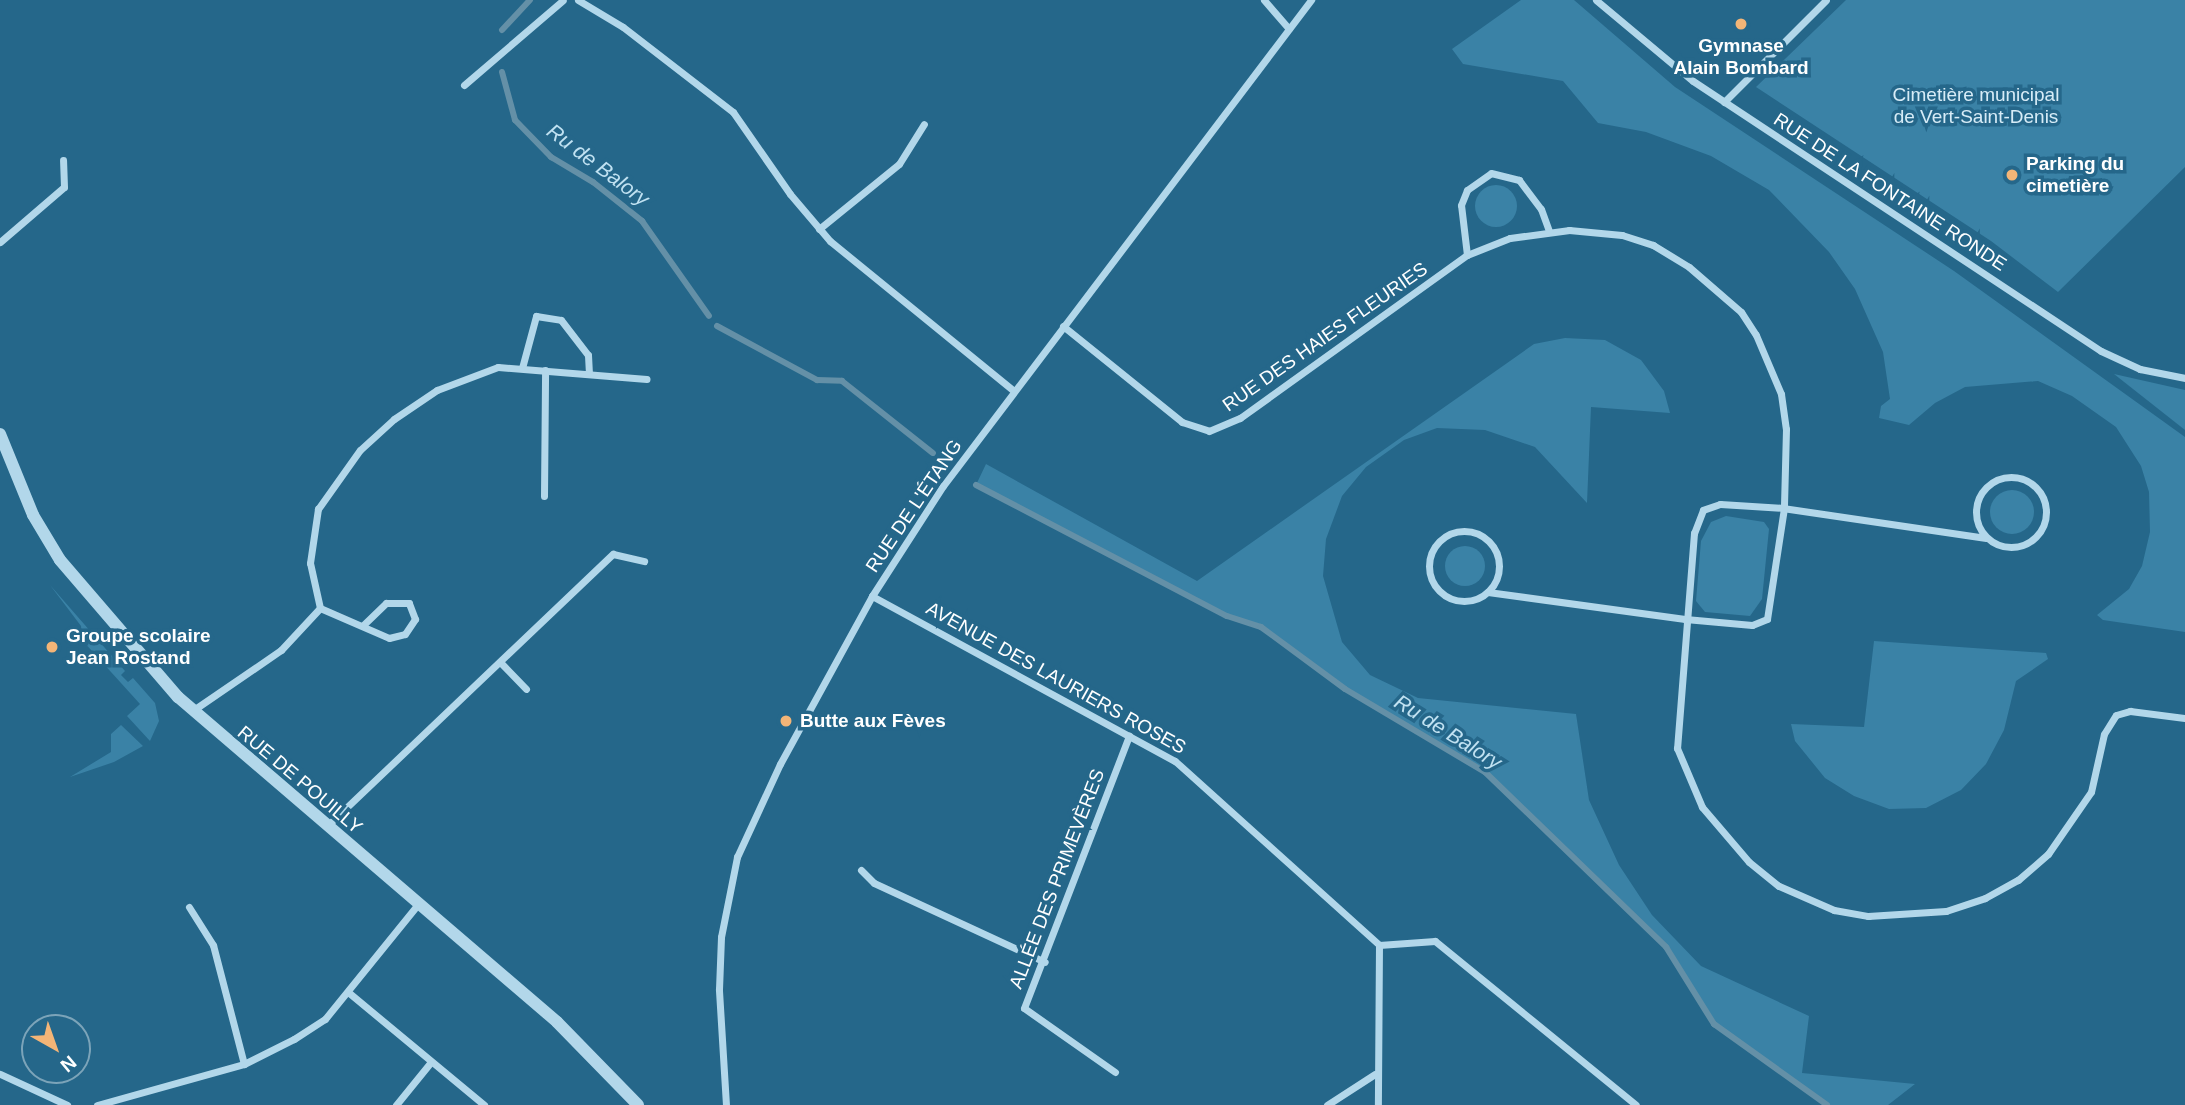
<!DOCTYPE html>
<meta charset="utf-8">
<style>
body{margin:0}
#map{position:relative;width:2185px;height:1105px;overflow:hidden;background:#25678a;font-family:Helvetica,sans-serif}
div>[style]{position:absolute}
.green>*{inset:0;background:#3a82a6}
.round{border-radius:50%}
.stream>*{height:6px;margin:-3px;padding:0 3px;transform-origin:3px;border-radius:3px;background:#6490a7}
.minor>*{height:7px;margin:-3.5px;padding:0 3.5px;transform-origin:3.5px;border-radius:3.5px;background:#b2d7ea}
.minor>.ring{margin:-3.5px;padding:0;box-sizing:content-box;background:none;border:7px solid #b2d7ea;border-radius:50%}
.tertiary>*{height:12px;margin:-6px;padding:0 6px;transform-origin:6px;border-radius:6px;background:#b2d7ea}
.dots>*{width:19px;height:19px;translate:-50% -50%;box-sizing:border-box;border:4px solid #25678a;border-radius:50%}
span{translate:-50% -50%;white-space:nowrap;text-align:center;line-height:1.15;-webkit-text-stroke:7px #25678a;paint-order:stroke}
.poi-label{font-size:19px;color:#fff;font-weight:700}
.left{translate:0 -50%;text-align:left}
.park-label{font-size:19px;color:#d7ecf7}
.street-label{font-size:19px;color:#fff}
.water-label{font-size:21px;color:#c1e2f2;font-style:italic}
.north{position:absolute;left:21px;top:1014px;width:70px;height:70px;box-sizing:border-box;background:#25678a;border:2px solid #7ca4b9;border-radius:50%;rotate:140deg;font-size:19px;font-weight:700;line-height:28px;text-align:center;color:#fff}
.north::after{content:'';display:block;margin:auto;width:24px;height:32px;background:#f3b577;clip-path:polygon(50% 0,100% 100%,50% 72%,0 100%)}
</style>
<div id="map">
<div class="green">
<i style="clip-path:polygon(1521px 0,1574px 0,1675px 87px,1954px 271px,2185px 437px,2185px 632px,2103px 620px,2097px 615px,2129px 589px,2142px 566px,2150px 532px,2149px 492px,2141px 466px,2116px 427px,2072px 396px,2038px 381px,1965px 387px,1935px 403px,1909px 425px,1879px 418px,1881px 406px,1890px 399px,1883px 352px,1855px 289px,1829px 252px,1769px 190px,1711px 156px,1646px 132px,1598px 123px,1563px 81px,1463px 64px,1452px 49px)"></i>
<i style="clip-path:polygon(1846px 0,2185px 0,2185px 167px,2058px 292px,1991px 241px,1756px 87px)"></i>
<i class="round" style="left:1475px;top:185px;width:42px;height:42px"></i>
<i style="clip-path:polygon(1565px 338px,1605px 340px,1641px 360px,1664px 391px,1670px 413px,1591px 407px,1587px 503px,1535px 447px,1485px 430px,1437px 428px,1404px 440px,1366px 467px,1342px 496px,1326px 539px,1323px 576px,1342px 642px,1370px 675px,1418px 698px,1576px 714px,1589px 800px,1619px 865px,1652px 915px,1701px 966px,1809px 1016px,1802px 1073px,1915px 1084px,1888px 1105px,1830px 1105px,1816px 1100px,1714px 1024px,1666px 947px,1485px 772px,1345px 689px,1261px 627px,1227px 616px,976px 485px,986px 464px,1197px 581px,1534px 344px)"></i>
<i style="clip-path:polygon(2114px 374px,2185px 390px,2185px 430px)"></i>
<i class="round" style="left:1990px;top:490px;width:44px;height:44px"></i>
<i style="clip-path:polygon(1726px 516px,1764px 522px,1769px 529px,1762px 599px,1750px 616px,1705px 612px,1696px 601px,1701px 541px,1711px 522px)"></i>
<i class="round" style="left:1445px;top:546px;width:40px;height:40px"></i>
<i style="clip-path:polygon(50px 585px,125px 671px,121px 675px,128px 682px,133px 678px,155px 703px,159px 721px,150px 741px,127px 716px,140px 704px,82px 640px,81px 626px)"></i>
<i style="clip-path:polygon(1874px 641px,2046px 653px,2048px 659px,2016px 681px,2004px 730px,1986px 764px,1961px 790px,1926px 808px,1889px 809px,1854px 796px,1825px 778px,1795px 741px,1791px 724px,1864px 727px)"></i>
<i style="clip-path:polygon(121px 725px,143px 746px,114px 762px,70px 777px,111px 752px,111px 734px)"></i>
</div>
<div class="stream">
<i style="left:502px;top:30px;width:41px;rotate:-47deg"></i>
<i style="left:502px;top:72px;width:50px;rotate:74.8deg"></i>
<i style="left:515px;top:120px;width:52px;rotate:45.8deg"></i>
<i style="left:551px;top:157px;width:49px;rotate:30.8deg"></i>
<i style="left:593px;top:182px;width:63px;rotate:38.5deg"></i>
<i style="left:642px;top:221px;width:116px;rotate:54.8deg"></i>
<i style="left:717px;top:326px;width:114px;rotate:28.4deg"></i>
<i style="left:817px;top:380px;width:25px;rotate:2deg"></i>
<i style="left:842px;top:381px;width:116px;rotate:38.4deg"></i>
<i style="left:976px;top:485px;width:283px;rotate:27.6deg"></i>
<i style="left:1227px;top:616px;width:36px;rotate:18deg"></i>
<i style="left:1261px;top:627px;width:104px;rotate:36.4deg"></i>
<i style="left:1345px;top:689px;width:163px;rotate:30.7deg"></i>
<i style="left:1485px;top:772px;width:252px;rotate:44deg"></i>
<i style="left:1666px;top:947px;width:91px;rotate:58.1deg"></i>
<i style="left:1714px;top:1024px;width:139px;rotate:35.6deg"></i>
</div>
<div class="minor">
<i style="left:578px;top:0;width:52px;rotate:31deg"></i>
<i style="left:623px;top:27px;width:139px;rotate:37.7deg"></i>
<i style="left:733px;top:112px;width:100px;rotate:55.2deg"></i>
<i style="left:790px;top:194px;width:62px;rotate:49.6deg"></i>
<i style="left:830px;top:241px;width:237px;rotate:39.2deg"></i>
<i style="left:1264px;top:0;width:38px;rotate:49deg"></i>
<i style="left:1596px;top:0;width:126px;rotate:39.9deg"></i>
<i style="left:1693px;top:81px;width:489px;rotate:33.5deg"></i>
<i style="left:2101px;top:351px;width:43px;rotate:24.8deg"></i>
<i style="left:2140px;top:369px;width:46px;rotate:11.3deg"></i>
<i style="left:464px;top:85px;width:130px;rotate:-40.6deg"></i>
<i style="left:1724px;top:102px;width:144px;rotate:-45deg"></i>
<i style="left:819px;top:229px;width:103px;rotate:-39.1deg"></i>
<i style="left:899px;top:164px;width:47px;rotate:-58deg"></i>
<i style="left:0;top:242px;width:84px;rotate:-40.7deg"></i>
<i style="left:64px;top:187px;width:27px;rotate:-92deg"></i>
<i style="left:1467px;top:255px;width:50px;rotate:-96.8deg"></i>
<i style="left:1461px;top:205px;width:16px;rotate:-68deg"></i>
<i style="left:1467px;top:190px;width:29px;rotate:-35deg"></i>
<i style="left:1491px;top:173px;width:29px;rotate:14deg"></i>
<i style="left:1519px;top:180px;width:36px;rotate:53deg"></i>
<i style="left:1541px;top:209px;width:23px;rotate:70deg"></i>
<i style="left:1063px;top:326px;width:153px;rotate:38.9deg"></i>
<i style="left:1182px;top:422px;width:28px;rotate:18deg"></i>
<i style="left:1209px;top:431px;width:34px;rotate:-23deg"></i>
<i style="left:1240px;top:418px;width:279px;rotate:-35.7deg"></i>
<i style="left:1467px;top:255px;width:46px;rotate:-21.6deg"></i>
<i style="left:1510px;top:238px;width:60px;rotate:-7.7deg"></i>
<i style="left:1569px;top:230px;width:53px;rotate:5.4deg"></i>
<i style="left:1622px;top:235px;width:33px;rotate:18deg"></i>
<i style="left:1653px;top:245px;width:42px;rotate:31.4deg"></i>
<i style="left:1689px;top:267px;width:69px;rotate:40.9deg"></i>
<i style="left:1741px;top:312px;width:27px;rotate:57deg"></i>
<i style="left:1756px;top:335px;width:64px;rotate:67deg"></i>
<i style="left:1781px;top:394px;width:35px;rotate:82deg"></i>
<i style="left:1786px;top:429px;width:79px;rotate:91.5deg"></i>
<i style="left:1784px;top:508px;width:112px;rotate:98.7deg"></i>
<i style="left:1767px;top:619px;width:16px;rotate:158deg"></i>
<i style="left:1752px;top:625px;width:67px;rotate:-174.9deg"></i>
<i style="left:1685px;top:619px;width:199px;rotate:-172.2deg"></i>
<i style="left:522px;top:368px;width:54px;rotate:-74.9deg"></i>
<i style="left:536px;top:316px;width:25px;rotate:9deg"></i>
<i style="left:561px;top:320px;width:44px;rotate:52.4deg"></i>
<i style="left:588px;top:355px;width:18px;rotate:87deg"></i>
<i class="ring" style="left:1976px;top:477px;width:63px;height:63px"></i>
<i style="left:544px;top:496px;width:126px;rotate:-89.5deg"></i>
<i class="ring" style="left:1429px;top:531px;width:63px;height:63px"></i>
<i style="left:1986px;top:538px;width:204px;rotate:-171.6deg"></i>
<i style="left:1784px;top:508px;width:64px;rotate:-176.4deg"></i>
<i style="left:1720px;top:504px;width:18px;rotate:161deg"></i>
<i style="left:1703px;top:510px;width:25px;rotate:111deg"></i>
<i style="left:1694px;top:533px;width:216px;rotate:94.5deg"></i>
<i style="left:1677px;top:748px;width:64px;rotate:67deg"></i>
<i style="left:1702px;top:807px;width:72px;rotate:49.5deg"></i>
<i style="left:1749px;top:862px;width:38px;rotate:39deg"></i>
<i style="left:1779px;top:886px;width:60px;rotate:23.6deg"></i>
<i style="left:1834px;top:910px;width:35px;rotate:10deg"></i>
<i style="left:1868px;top:916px;width:78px;rotate:-3.7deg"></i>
<i style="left:1946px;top:911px;width:41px;rotate:-18.4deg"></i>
<i style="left:1985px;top:898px;width:38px;rotate:-29deg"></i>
<i style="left:2018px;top:880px;width:40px;rotate:-41deg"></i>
<i style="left:2048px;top:854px;width:75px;rotate:-55.3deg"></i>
<i style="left:2091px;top:792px;width:59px;rotate:-77.4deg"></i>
<i style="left:2104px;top:734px;width:22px;rotate:-58deg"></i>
<i style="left:2116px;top:715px;width:15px;rotate:-16deg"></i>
<i style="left:2130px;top:711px;width:55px;rotate:7.3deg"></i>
<i style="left:872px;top:596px;width:345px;rotate:28.6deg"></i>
<i style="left:1175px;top:761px;width:275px;rotate:42deg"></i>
<i style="left:1379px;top:945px;width:160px;rotate:90.4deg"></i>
<i style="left:320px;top:608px;width:75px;rotate:23.5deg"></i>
<i style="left:389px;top:638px;width:16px;rotate:-14deg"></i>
<i style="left:405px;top:634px;width:18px;rotate:-56deg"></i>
<i style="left:415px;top:619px;width:17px;rotate:-111deg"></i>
<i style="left:409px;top:603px;width:23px;rotate:180deg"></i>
<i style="left:386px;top:603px;width:32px;rotate:136deg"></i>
<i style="left:501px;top:663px;width:36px;rotate:46deg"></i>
<i style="left:192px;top:711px;width:108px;rotate:-34.4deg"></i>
<i style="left:281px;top:650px;width:57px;rotate:-47.1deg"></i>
<i style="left:320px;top:608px;width:46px;rotate:-102.5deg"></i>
<i style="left:310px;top:563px;width:55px;rotate:-81.6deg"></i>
<i style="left:318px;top:509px;width:72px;rotate:-54.6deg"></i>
<i style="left:360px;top:450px;width:46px;rotate:-42.4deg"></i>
<i style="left:394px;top:419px;width:52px;rotate:-34deg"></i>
<i style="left:437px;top:390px;width:65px;rotate:-20.7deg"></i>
<i style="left:498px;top:367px;width:149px;rotate:4.6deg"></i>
<i style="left:327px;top:826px;width:395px;rotate:-43.6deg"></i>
<i style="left:613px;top:554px;width:32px;rotate:13deg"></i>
<i style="left:861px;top:870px;width:18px;rotate:45deg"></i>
<i style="left:874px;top:883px;width:188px;rotate:24.8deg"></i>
<i style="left:189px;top:907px;width:45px;rotate:57.7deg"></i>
<i style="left:213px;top:945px;width:123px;rotate:75.4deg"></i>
<i style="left:1379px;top:945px;width:56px;rotate:-4.1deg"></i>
<i style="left:1435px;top:941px;width:259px;rotate:39.2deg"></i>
<i style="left:348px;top:992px;width:177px;rotate:39.7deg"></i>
<i style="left:1115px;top:1072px;width:111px;rotate:-144.9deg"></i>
<i style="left:1024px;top:1008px;width:292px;rotate:-68.9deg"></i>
<i style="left:0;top:1074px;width:74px;rotate:24.8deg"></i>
<i style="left:97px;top:1105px;width:153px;rotate:-15.6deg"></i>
<i style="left:244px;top:1064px;width:56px;rotate:-26.6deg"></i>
<i style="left:294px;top:1039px;width:37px;rotate:-33deg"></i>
<i style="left:325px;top:1019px;width:148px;rotate:-51deg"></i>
<i style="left:396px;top:1105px;width:55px;rotate:-50.9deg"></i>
<i style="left:726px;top:1105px;width:116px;rotate:-93.5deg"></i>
<i style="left:719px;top:989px;width:52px;rotate:-87.8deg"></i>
<i style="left:721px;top:937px;width:82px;rotate:-78.7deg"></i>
<i style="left:737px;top:857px;width:102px;rotate:-65.2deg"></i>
<i style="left:780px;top:764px;width:192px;rotate:-61.3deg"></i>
<i style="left:872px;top:596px;width:131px;rotate:-57.2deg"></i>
<i style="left:943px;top:486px;width:610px;rotate:-52.87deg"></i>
<i style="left:1327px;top:1105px;width:57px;rotate:-32.9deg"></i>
</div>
<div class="tertiary">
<i style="left:0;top:434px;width:87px;rotate:67.8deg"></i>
<i style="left:33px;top:515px;width:52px;rotate:59deg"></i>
<i style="left:60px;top:560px;width:181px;rotate:49.3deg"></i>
<i style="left:178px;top:697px;width:499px;rotate:40.6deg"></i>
<i style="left:557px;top:1022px;width:116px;rotate:45.7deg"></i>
</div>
<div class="dots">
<i style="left:1741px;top:24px;background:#f3b577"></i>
<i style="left:2012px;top:175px;background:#f3b577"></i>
<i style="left:52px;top:647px;background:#f3b577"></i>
<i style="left:786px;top:721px;background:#f3b577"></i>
</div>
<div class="poi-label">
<span style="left:1741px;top:57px">Gymnase<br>Alain Bombard</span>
<span class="left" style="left:2026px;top:175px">Parking du<br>cimetière</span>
<span class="left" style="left:66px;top:647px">Groupe scolaire<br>Jean Rostand</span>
<span class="left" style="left:800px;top:721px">Butte aux Fèves</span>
</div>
<div class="park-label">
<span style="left:1976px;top:106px">Cimetière municipal<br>de Vert-Saint-Denis</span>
</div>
<div class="street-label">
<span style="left:1890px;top:192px;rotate:33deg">RUE DE LA FONTAINE RONDE</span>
<span style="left:1325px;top:337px;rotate:-35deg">RUE DES HAIES FLEURIES</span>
<span style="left:914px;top:506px;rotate:-56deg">RUE DE L'ÉTANG</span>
<span style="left:1056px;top:678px;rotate:29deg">AVENUE DES LAURIERS ROSES</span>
<span style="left:300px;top:780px;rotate:40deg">RUE DE POUILLY</span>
<span style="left:1057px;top:879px;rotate:-69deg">ALLÉE DES PRIMEVÈRES</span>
</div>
<div class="water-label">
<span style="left:598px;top:165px;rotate:37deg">Ru de Balory</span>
<span style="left:1448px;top:732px;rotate:32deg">Ru de Balory</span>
</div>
<div class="north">N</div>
</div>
